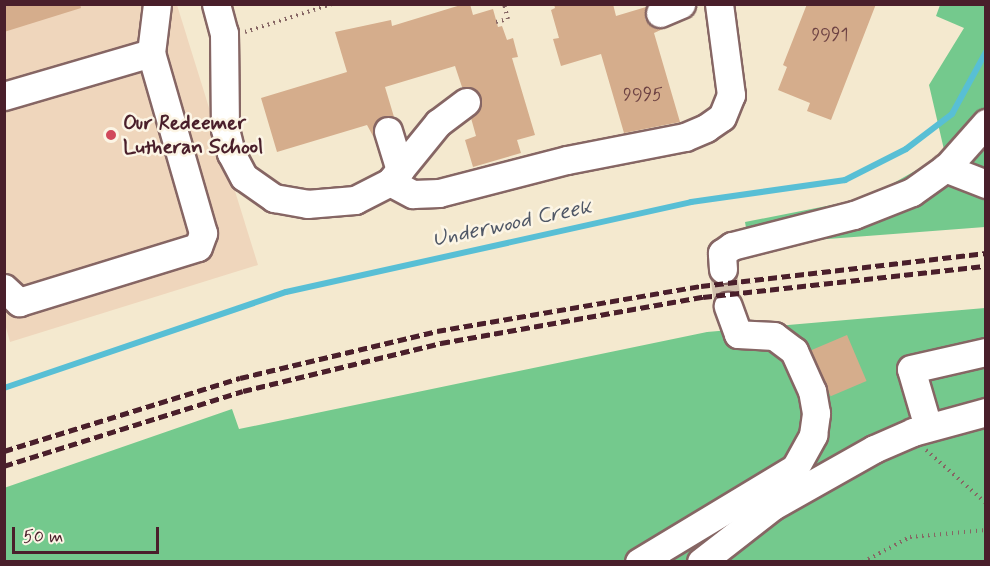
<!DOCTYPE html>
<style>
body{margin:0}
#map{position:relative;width:990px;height:566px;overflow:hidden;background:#f4e9cf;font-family:Mynerve,sans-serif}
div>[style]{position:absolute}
.built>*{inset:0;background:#efd6bc}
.green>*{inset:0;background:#74c98d}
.stream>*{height:6px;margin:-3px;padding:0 3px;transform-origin:3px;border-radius:3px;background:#58bfd5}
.building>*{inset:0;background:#d5ad8c;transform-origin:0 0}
.minor-tunnel>*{height:27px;margin-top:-13.5px;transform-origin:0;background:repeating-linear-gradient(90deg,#d2c1ae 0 27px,transparent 0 41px)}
.path>*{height:4px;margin-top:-2px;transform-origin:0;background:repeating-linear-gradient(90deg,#866664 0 1.5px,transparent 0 6px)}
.roads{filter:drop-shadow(2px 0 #866664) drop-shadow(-2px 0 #866664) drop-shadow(0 2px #866664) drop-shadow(0 -2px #866664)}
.minor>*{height:27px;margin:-13.5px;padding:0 13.5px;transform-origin:13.5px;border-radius:13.5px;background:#fff}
.rail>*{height:4.5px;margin-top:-2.25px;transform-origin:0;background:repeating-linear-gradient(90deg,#4a1f2b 0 9px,transparent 0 13.5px)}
.dots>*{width:16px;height:16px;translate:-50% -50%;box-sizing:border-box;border:3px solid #fcf5e5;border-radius:50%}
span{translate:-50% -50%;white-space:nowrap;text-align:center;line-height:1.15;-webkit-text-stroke:5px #fcf5e5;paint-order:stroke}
.number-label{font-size:18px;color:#6d4243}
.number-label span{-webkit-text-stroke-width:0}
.poi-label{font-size:21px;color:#4a1f2b;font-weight:700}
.left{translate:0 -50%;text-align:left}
.water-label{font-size:22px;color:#4f5766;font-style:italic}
.frame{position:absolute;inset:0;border:6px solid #4a1f2b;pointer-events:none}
.scale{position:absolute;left:12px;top:527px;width:147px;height:27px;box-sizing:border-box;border:3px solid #4a1f2b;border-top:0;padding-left:8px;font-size:18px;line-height:21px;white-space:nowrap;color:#4a1f2b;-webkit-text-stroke:4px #fcf5e5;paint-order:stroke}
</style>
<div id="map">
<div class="built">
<i style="clip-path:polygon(5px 5px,177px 5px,258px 265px,10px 342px,5px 324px)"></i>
</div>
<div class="green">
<i style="clip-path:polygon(940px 5px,985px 5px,985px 227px,749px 245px,745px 222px,867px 198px,945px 154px,929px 85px,964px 28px,936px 16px)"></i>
<i style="clip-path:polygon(985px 308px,985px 561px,5px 561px,4px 488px,232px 409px,239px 429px,707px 332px)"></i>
</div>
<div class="stream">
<i style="left:4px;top:388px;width:298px;rotate:-18.8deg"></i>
<i style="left:286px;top:292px;width:415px;rotate:-12.5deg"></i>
<i style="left:691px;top:202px;width:156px;rotate:-8.1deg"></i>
<i style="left:845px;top:180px;width:68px;rotate:-26.9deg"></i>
<i style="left:906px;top:149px;width:58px;rotate:-37.3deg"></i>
<i style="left:952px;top:114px;width:71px;rotate:-61.3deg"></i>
</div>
<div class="building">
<i style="clip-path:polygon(4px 4px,80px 4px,81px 8px,4px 32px)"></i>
<i style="clip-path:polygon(464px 4px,470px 4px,473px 15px,493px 9px,498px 27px,502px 26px,507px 40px,513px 38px,518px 57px,512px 58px,535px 135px,517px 140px,521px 153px,473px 167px,465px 140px,476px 136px,471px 118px,480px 109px,481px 100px,473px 88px,462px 87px,455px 66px,385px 87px,394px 117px,377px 120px,373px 136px,367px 125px,277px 152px,261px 98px,347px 72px,335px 32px,391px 20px,392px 26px)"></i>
<i style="clip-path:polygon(554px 4px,613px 4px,616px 16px,646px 7px,645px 19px,650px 25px,665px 28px,654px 33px,680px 122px,624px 133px,601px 54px,561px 66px,553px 39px,559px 38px,551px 10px,555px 8px)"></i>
<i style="clip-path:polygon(807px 4px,876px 4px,831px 120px,807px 111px,810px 103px,778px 90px,787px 67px,783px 65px)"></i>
<i style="left:847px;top:335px;width:50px;height:39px;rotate:67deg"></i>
</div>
<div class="minor-tunnel">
<i style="left:723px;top:269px;width:37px;rotate:82deg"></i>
</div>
<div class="path">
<i style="left:496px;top:22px;width:12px;rotate:-14deg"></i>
<i style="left:508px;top:19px;width:16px;rotate:-105deg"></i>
<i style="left:245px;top:32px;width:91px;rotate:-17.8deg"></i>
<i style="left:926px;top:450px;width:80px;rotate:41.5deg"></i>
<i style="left:863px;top:562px;width:53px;rotate:-28deg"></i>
<i style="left:910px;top:537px;width:76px;rotate:-5.3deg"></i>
</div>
<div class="roads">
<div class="minor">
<i style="left:216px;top:4px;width:30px;rotate:75deg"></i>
<i style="left:224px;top:33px;width:96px;rotate:89.4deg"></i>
<i style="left:225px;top:129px;width:25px;rotate:76deg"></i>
<i style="left:231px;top:153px;width:27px;rotate:62deg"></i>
<i style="left:244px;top:177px;width:37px;rotate:35deg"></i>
<i style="left:274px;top:198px;width:34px;rotate:10deg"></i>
<i style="left:307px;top:204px;width:48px;rotate:-4.8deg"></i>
<i style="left:355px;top:200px;width:39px;rotate:-27deg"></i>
<i style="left:390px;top:182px;width:76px;rotate:-50.9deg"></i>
<i style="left:438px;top:123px;width:35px;rotate:-37deg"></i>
<i style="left:660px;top:13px;width:23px;rotate:-23deg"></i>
<i style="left:4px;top:96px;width:153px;rotate:-16.3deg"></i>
<i style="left:388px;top:131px;width:41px;rotate:72.9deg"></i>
<i style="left:945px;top:168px;width:44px;rotate:21.3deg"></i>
<i style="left:390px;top:182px;width:26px;rotate:28deg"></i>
<i style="left:413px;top:194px;width:26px;rotate:-2deg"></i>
<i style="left:439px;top:193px;width:132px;rotate:-14.5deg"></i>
<i style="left:567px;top:160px;width:120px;rotate:-11deg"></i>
<i style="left:685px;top:137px;width:23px;rotate:-23deg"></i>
<i style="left:706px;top:128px;width:19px;rotate:-35deg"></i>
<i style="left:722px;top:117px;width:24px;rotate:-68deg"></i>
<i style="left:731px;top:95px;width:92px;rotate:-97.5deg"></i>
<i style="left:723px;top:269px;width:16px;rotate:-94deg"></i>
<i style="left:722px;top:253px;width:12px;rotate:-35deg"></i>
<i style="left:732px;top:246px;width:126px;rotate:-14.3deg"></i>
<i style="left:854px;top:215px;width:62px;rotate:-21.6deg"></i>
<i style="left:912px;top:192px;width:43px;rotate:-35.5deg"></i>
<i style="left:947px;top:167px;width:59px;rotate:-48.4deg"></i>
<i style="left:4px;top:288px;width:21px;rotate:43deg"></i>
<i style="left:19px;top:302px;width:187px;rotate:-17.1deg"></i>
<i style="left:198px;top:247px;width:15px;rotate:-70deg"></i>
<i style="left:203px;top:233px;width:187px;rotate:-106.1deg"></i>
<i style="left:151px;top:53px;width:49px;rotate:-83deg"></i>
<i style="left:928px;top:427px;width:60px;rotate:-106.3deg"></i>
<i style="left:911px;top:369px;width:77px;rotate:-12.8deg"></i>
<i style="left:639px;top:562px;width:182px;rotate:-31.1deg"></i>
<i style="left:795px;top:468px;width:38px;rotate:-61deg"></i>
<i style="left:813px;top:435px;width:22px;rotate:-82deg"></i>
<i style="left:816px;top:413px;width:22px;rotate:-100deg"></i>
<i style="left:812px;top:391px;width:44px;rotate:-114.2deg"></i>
<i style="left:794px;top:351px;width:25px;rotate:-143deg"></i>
<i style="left:774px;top:336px;width:36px;rotate:-177deg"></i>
<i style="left:738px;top:334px;width:30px;rotate:-110deg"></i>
<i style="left:701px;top:562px;width:91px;rotate:-37.9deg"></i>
<i style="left:773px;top:506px;width:116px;rotate:-29.4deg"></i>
<i style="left:874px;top:449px;width:43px;rotate:-23.6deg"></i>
<i style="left:913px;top:432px;width:76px;rotate:-15.3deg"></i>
</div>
</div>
<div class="rail">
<i style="left:4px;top:451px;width:247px;rotate:-17.2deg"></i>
<i style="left:240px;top:378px;width:203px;rotate:-13.4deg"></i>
<i style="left:437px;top:331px;width:268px;rotate:-9.7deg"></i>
<i style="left:701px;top:286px;width:287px;rotate:-6.6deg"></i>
<i style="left:4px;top:466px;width:250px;rotate:-17.4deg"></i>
<i style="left:243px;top:391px;width:204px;rotate:-13.6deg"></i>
<i style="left:441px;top:343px;width:266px;rotate:-10deg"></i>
<i style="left:703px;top:297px;width:285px;rotate:-6.3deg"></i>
</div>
<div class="dots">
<i style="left:111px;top:135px;background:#d1495b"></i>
</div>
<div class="number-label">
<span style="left:830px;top:35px">9991</span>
<span style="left:643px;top:95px">9995</span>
</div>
<div class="poi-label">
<span class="left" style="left:123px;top:135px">Our Redeemer<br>Lutheran School</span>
</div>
<div class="water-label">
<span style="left:512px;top:224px;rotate:-12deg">Underwood Creek</span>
</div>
<div class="frame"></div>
<div class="scale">50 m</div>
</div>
